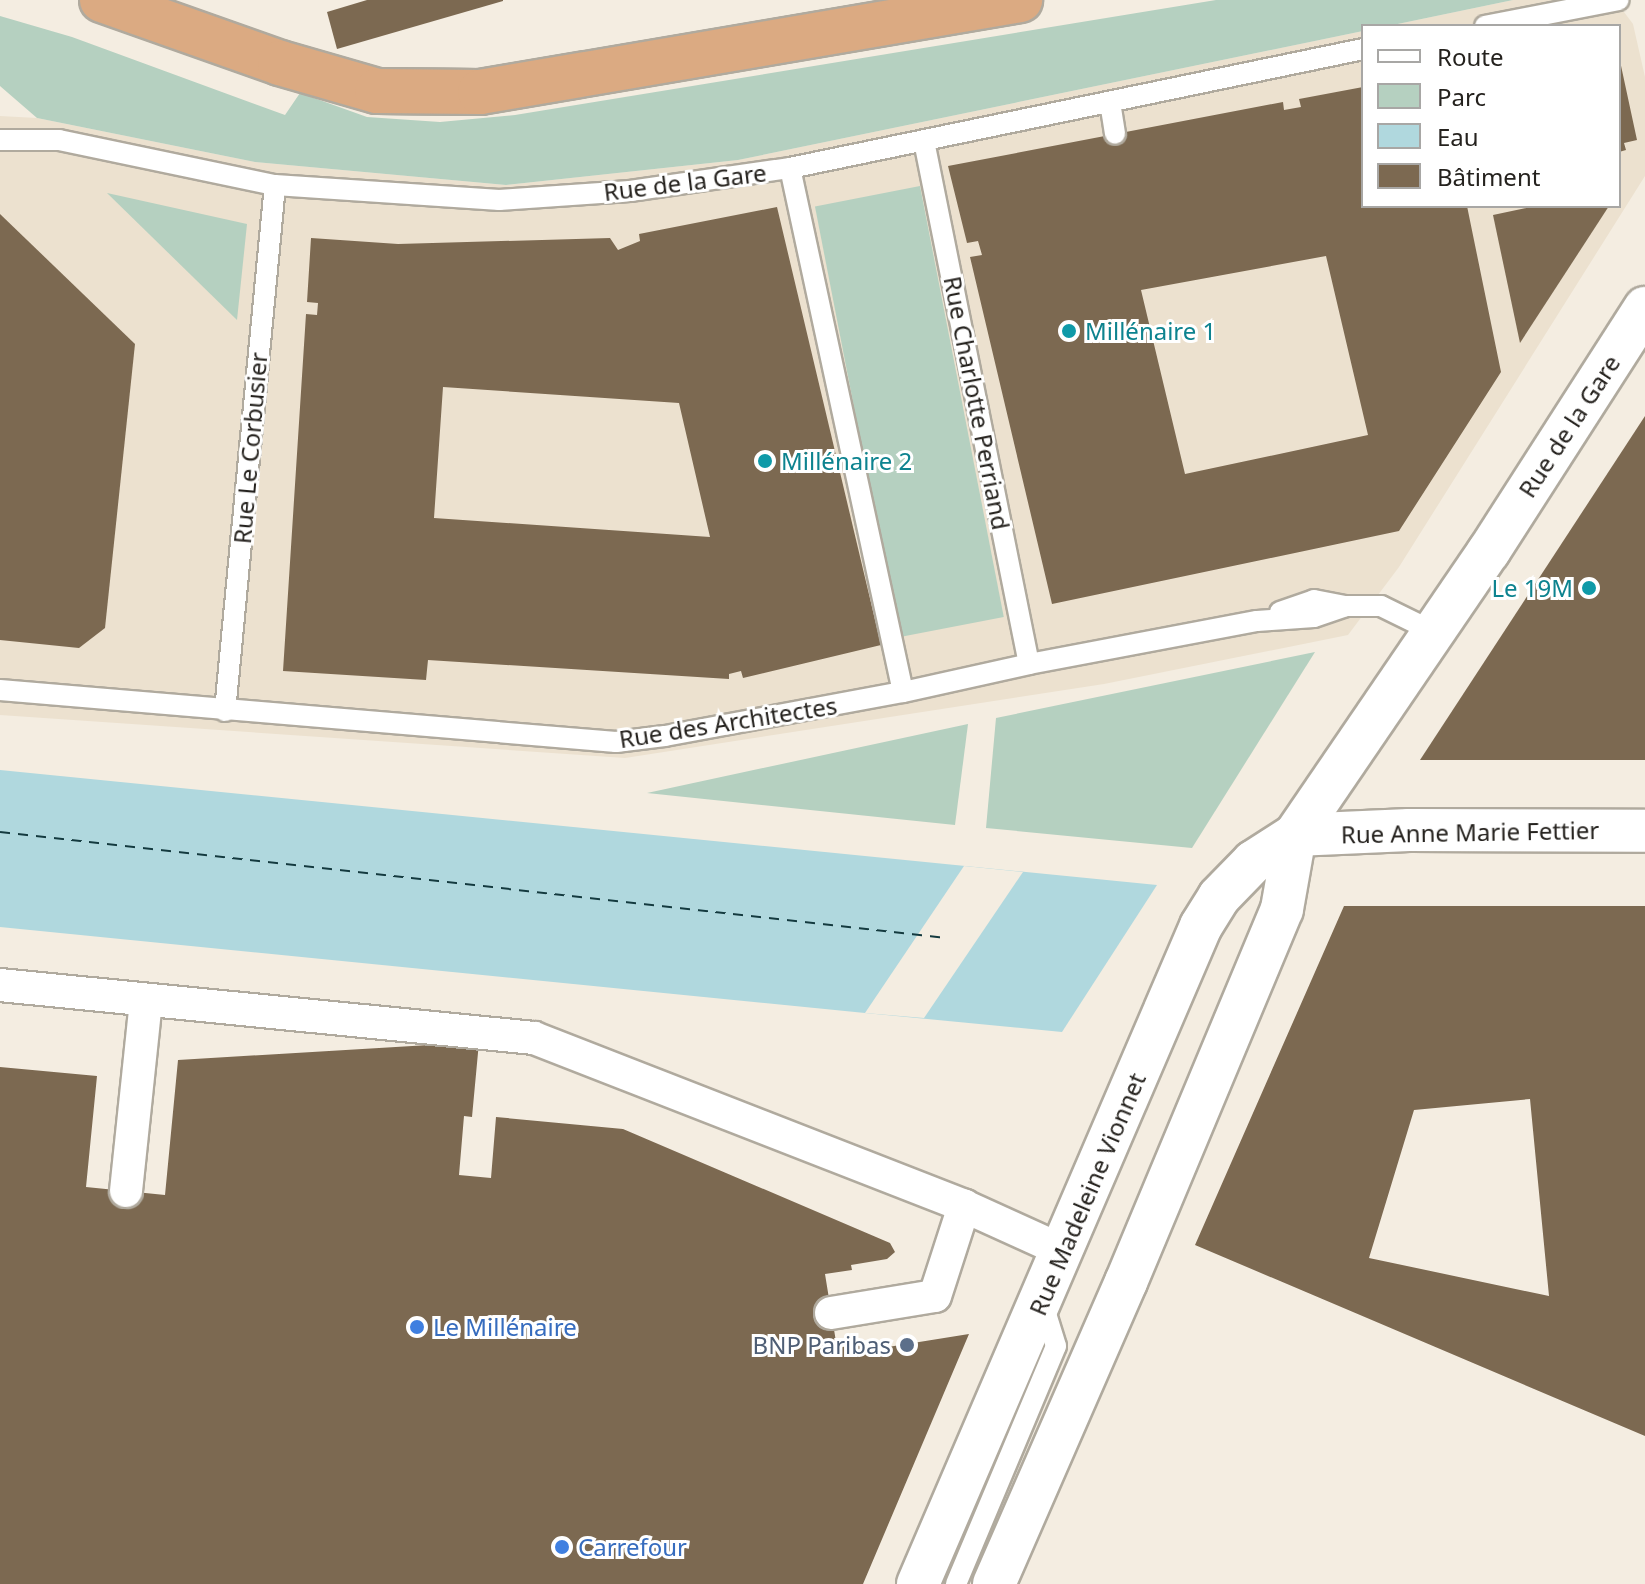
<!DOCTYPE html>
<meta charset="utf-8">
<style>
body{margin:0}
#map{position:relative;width:1645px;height:1584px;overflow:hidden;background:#f4ede1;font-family:"Noto Sans",sans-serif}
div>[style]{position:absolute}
.built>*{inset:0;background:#ece1cf}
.green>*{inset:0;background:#b5d0c0;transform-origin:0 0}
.water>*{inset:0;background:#b0d8de}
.pier>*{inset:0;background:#f4ede1}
.ferry>*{height:2px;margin-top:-1px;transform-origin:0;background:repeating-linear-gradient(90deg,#143a3f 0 10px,transparent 0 18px)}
.building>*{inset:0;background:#7c6951}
.roads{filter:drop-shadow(2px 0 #b0aa9e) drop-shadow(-2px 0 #b0aa9e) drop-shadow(0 2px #b0aa9e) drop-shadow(0 -2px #b0aa9e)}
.service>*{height:20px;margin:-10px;padding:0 10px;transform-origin:10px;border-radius:10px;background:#fff}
.pedestrian>*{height:32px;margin:-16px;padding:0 16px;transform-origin:16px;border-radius:16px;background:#fff}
.minor>*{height:42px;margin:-21px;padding:0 21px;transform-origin:21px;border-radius:21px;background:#fff}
.trunk>*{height:44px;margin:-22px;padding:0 22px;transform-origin:22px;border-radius:22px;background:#dbaa82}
.dots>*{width:22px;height:22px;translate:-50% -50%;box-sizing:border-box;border:4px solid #fff;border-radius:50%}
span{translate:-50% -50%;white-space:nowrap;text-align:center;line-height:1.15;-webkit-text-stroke:6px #fff;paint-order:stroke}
.street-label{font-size:24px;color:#25221e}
.culture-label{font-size:24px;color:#0d838f}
.left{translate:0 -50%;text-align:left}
.right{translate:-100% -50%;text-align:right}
.shop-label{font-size:24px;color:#366cbe}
.service-label{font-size:24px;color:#4e5e75}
.legend{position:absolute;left:1361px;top:24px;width:260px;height:184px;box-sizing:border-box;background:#fff;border:2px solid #a8a7a5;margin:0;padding:10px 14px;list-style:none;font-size:24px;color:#25221e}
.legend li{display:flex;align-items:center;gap:16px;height:40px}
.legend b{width:40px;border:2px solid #a8a7a5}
</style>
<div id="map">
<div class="built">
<i style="clip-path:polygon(1513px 0,1615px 0,1633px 24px,1645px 77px,1645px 176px,1399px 567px,1348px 635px,1104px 684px,625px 758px,0 715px,0 116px,37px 118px,255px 162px,506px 185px,738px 160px,1363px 31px,1363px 206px,1619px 206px,1619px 26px,1388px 26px)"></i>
</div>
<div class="green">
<i style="clip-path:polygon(1216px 0,1513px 0,1388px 26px,1363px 26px,1363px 31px,738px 160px,506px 185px,255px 162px,37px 118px,0 86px,0 16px,72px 37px,285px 115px,300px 93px,367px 117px,440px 122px,515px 115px)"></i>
<i style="left:920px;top:186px;width:439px;height:107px;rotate:79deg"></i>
<i style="clip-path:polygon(107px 193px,247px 224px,237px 320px)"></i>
<i style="clip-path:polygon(1315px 652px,1192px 848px,986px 828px,996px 718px)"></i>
<i style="clip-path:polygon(968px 724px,955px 825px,647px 793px)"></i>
</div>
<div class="water">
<i style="clip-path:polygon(0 770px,1157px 885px,1062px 1032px,865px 1013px,0 927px)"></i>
</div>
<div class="pier">
<i style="clip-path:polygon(964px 866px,1023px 872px,924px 1018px,865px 1013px)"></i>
</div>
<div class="ferry">
<i style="left:0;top:832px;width:952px;rotate:6.39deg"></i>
</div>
<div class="building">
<i style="clip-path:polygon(367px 0,503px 0,503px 1px,337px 49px,327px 12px)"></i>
<i style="clip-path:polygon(1620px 61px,1637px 140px,1624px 143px,1626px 150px,1619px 152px)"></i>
<i style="clip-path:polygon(evenodd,1363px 87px,1363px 206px,1467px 206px,1501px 372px,1399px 531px,1052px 604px,970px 257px,982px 255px,978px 241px,967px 243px,948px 166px,1283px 102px,1284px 110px,1301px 107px,1299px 99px,1363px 87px,1326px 256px,1368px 435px,1185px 474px,1141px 290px,1326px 256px)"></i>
<i style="clip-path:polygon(1536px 206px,1609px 206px,1520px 343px,1493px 215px)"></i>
<i style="clip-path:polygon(evenodd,777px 207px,881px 645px,743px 678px,741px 671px,729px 674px,729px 679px,428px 660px,426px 680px,283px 671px,306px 314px,317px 315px,318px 303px,307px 302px,311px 238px,398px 244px,610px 238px,618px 250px,640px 241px,639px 234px,777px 207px,443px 387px,679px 403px,710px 537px,434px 518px,443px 387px)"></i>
<i style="clip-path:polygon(0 214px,135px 344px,105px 628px,79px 648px,0 640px)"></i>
<i style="clip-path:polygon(1645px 416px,1645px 760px,1420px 760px)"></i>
<i style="clip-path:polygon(evenodd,1344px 906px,1645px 906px,1645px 1436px,1195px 1245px,1344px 906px,1530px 1099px,1549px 1296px,1369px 1258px,1414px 1110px,1530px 1099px)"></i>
<i style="clip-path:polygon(479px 1042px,472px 1117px,464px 1116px,459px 1175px,491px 1178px,496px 1117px,623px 1129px,890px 1243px,895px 1252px,887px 1259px,851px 1265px,852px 1270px,825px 1274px,837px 1348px,862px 1344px,863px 1351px,969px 1334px,863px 1584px,0 1584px,0 1067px,97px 1076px,86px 1187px,165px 1195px,178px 1060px)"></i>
</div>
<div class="roads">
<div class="service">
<i style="left:1485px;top:26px;width:136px;rotate:-11deg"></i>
<i style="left:1110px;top:102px;width:32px;rotate:81deg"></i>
<i style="left:0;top:140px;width:59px"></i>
<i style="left:59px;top:140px;width:221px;rotate:11.8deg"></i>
<i style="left:275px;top:185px;width:225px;rotate:3.8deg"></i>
<i style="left:499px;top:200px;width:131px;rotate:-3.9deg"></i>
<i style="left:630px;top:191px;width:162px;rotate:-8.2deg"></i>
<i style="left:790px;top:168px;width:585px;rotate:-11.73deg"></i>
<i style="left:924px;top:141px;width:533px;rotate:78.65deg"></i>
<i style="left:790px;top:168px;width:536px;rotate:77.83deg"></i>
<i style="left:1280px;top:612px;width:36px;rotate:-19deg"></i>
<i style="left:1314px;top:600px;width:33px;rotate:11deg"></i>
<i style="left:1346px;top:606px;width:35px"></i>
<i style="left:1381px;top:606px;width:59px;rotate:26.1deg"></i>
<i style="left:0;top:690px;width:618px;rotate:4.83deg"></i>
<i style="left:616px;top:742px;width:49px;rotate:-7deg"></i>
<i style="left:665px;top:736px;width:242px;rotate:-10.5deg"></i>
<i style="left:903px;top:692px;width:129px;rotate:-12.5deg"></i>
<i style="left:1029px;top:664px;width:232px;rotate:-10.7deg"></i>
<i style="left:1257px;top:621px;width:57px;rotate:-4deg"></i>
<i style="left:1314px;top:617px;width:34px;rotate:-19deg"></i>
<i style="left:225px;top:711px;width:528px;rotate:-84.57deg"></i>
<i style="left:956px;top:1584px;width:258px;rotate:-67.2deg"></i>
<i style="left:1056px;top:1346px;width:44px;rotate:-107.2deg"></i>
</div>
<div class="pedestrian">
<i style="left:0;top:985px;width:537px;rotate:5.67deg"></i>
<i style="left:534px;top:1038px;width:462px;rotate:21.3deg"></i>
<i style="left:964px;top:1206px;width:109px;rotate:24.4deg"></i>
<i style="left:126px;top:1191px;width:192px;rotate:-84deg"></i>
<i style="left:831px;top:1313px;width:105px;rotate:-9.3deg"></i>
<i style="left:935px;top:1296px;width:95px;rotate:-72.1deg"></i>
</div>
<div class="minor">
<i style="left:1295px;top:835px;width:114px;rotate:-2.5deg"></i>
<i style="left:1409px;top:830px;width:236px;rotate:0.2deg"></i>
<i style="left:918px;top:1584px;width:716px;rotate:-66.73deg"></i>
<i style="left:1201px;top:926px;width:34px;rotate:-58deg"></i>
<i style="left:1219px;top:897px;width:49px;rotate:-45.8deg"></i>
<i style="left:1253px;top:862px;width:50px;rotate:-32.7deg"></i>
<i style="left:1295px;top:835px;width:344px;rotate:-55.7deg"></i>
<i style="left:1489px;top:551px;width:289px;rotate:-57.3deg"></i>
<i style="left:994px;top:1584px;width:330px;rotate:-66.4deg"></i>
<i style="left:1126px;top:1282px;width:404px;rotate:-67.3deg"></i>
<i style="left:1282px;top:909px;width:75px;rotate:-80deg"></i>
</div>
<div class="trunk">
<i style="left:102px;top:0;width:189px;rotate:19.5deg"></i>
<i style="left:280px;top:63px;width:101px;rotate:16.1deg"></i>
<i style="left:377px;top:91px;width:103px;rotate:0.6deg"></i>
<i style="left:480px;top:92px;width:548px;rotate:-9.67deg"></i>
</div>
</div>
<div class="dots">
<i style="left:1069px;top:331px;background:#0f9aa8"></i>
<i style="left:765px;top:461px;background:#0f9aa8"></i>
<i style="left:1589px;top:588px;background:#0f9aa8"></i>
<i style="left:417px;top:1327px;background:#3f7fe0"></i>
<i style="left:907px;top:1345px;background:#5c6f8a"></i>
<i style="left:562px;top:1547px;background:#3f7fe0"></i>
</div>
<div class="street-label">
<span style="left:685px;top:182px;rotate:-7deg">Rue de la Gare</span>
<span style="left:977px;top:403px;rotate:79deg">Rue Charlotte Perriand</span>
<span style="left:1569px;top:426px;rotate:-57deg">Rue de la Gare</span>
<span style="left:250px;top:448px;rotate:-85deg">Rue Le Corbusier</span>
<span style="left:728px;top:722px;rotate:-9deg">Rue des Architectes</span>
<span style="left:1470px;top:832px;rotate:-1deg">Rue Anne Marie Fettier</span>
<span style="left:1087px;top:1194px;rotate:-67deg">Rue Madeleine Vionnet</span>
</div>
<div class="culture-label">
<span class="left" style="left:1085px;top:331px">Millénaire 1</span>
<span class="left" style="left:781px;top:461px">Millénaire 2</span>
<span class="right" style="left:1573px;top:588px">Le 19M</span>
</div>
<div class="shop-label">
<span class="left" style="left:433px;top:1327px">Le Millénaire</span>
<span class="left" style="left:578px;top:1547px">Carrefour</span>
</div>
<div class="service-label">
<span class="right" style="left:891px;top:1345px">BNP Paribas</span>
</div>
<ul class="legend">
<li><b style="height:10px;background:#fff"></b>Route</li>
<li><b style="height:22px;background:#b5d0c0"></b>Parc</li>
<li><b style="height:22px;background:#b0d8de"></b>Eau</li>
<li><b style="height:22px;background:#7c6951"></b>Bâtiment</li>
</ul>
</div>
